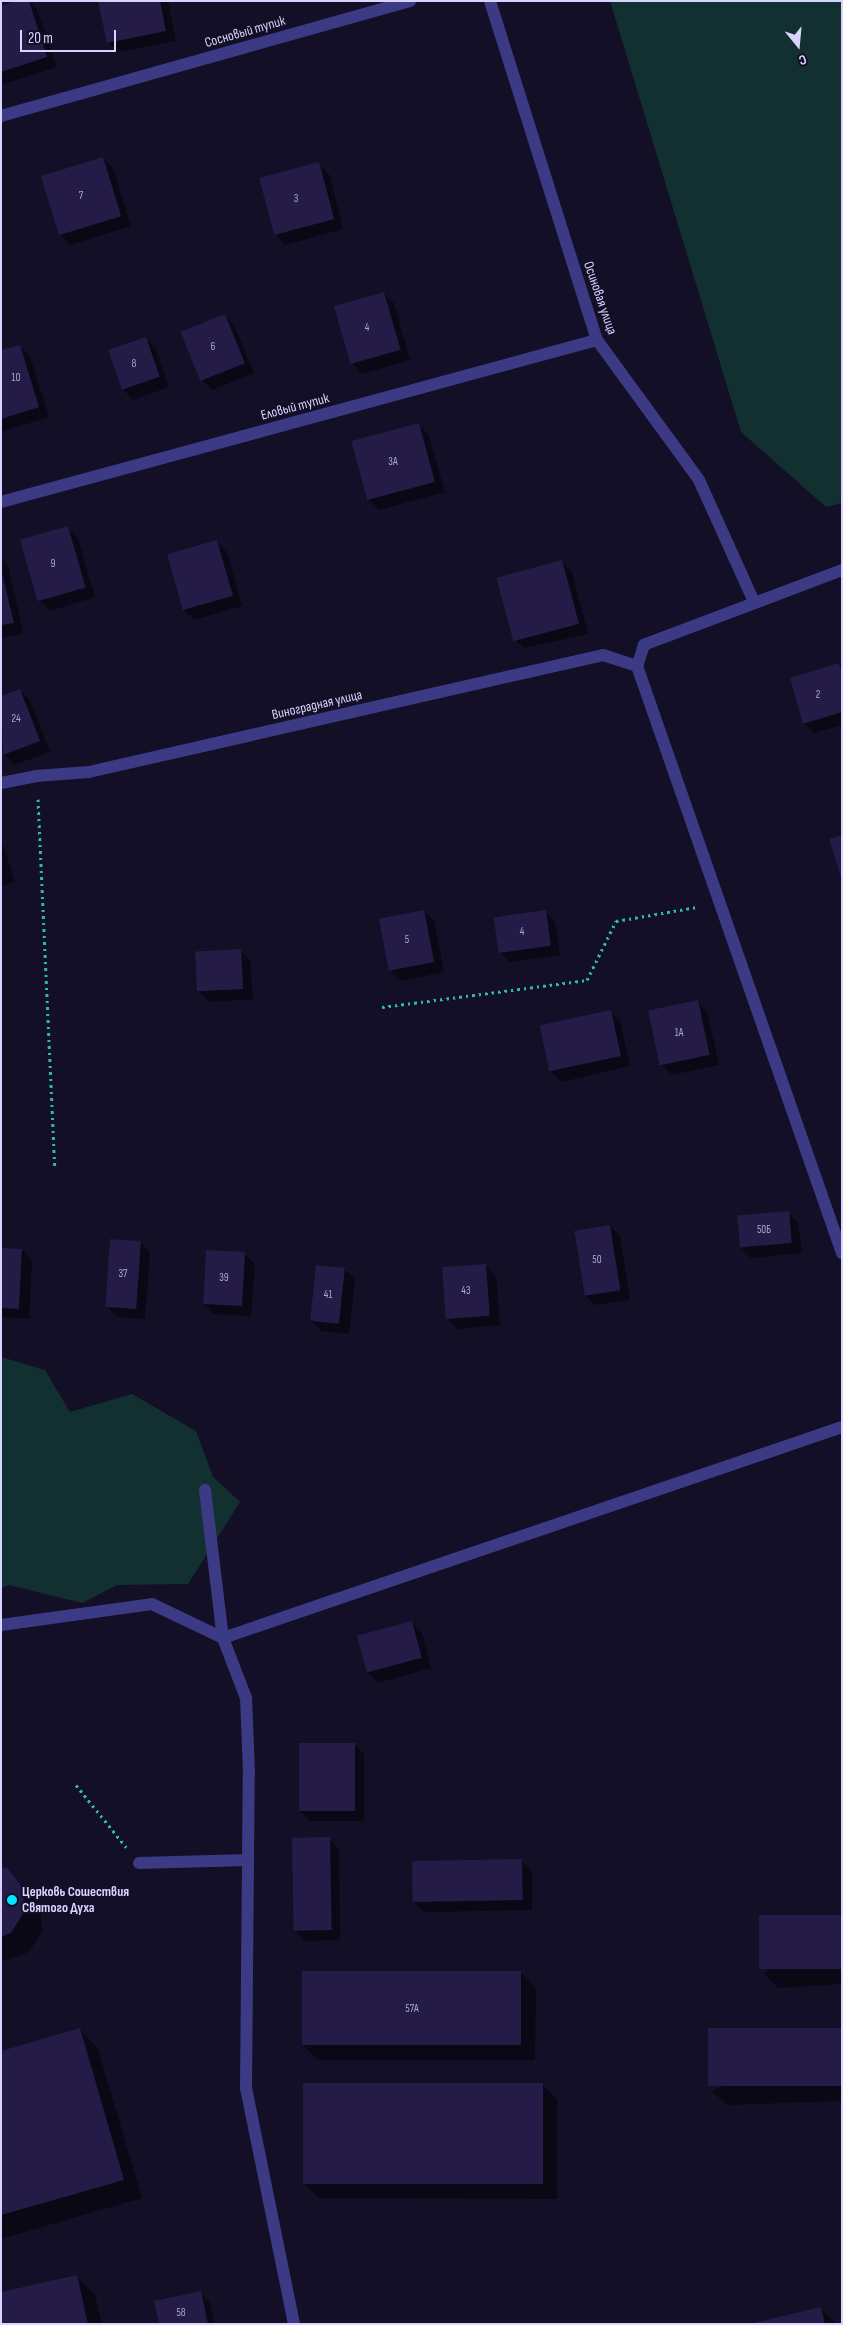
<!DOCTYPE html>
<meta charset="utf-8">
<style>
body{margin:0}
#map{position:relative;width:843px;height:2325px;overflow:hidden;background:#130f26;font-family:"Sofia Sans Condensed",sans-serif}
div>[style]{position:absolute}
.green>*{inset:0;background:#12302f}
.shadow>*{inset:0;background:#0007}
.building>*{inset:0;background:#241b47;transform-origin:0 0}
.path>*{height:3px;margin-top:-1.5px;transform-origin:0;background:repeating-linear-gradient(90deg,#2fb8b0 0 2.5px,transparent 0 6.5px)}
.service>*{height:12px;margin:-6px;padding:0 6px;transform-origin:6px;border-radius:6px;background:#3d3a85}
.minor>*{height:12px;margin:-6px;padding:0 6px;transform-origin:6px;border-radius:6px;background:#3d3a85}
.tertiary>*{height:12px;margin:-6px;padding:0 6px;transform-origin:6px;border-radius:6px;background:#3d3a85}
.dots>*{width:14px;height:14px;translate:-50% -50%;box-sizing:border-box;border:2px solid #130f26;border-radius:50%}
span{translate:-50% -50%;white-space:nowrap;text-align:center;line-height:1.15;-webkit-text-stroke:4px #130f26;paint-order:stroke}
.number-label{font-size:11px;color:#aca6d1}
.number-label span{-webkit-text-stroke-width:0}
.street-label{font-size:14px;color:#d9d4ff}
.poi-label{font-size:14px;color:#d9d4ff;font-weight:700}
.left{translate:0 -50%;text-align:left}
.frame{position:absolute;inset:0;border:2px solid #d9d4ff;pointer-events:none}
.north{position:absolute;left:773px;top:20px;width:50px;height:50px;-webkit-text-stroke:4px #130f26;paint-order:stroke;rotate:163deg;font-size:14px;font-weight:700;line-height:20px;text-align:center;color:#d9d4ff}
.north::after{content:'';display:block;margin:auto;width:18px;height:22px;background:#d9d4ff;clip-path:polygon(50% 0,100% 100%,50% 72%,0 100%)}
.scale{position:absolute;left:20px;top:30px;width:96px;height:22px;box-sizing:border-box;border:2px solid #d9d4ff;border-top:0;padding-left:6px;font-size:15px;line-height:18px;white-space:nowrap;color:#d9d4ff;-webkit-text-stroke:4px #130f26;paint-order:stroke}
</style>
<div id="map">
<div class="green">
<i style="clip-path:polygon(610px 1px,842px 1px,842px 503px,826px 507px,741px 432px)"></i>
<i style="clip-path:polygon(1px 1357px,45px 1370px,70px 1412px,132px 1394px,196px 1431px,213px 1477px,240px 1502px,188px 1584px,117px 1585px,82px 1603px,9px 1585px,1px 1588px)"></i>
</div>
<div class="shadow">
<i style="clip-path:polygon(19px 1px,30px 1px,37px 9px,57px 67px,4px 84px,1px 82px,1px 7px)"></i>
<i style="clip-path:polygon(100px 1px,168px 1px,176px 41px,118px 52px,108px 42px)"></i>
<i style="clip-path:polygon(103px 158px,113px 168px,131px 226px,70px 245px,60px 234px)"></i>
<i style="clip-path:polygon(319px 164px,329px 174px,343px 229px,285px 245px,275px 234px)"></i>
<i style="clip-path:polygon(383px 293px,394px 303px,410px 360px,362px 374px,352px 363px)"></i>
<i style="clip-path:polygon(224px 315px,234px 325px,254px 373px,212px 390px,202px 380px)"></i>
<i style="clip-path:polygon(146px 339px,156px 349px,169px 387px,133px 400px,123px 389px)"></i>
<i style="clip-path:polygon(19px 346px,30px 356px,49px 417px,1px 432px,1px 352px)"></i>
<i style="clip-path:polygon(418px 424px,428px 434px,445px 492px,379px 510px,369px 500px)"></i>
<i style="clip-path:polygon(67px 528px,78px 538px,95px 597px,50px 611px,39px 600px)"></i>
<i style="clip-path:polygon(217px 542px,227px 552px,242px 606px,194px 620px,183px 609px)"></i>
<i style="clip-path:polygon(1px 558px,8px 565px,23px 633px,1px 638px)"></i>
<i style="clip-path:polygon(561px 562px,572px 572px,588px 634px,524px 648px,513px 638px,497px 577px)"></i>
<i style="clip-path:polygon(838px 665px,842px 668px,842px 725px,814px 733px,804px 723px)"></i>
<i style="clip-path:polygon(20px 690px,30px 700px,50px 752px,14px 765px,4px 754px,1px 747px,1px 697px)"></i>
<i style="clip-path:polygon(1px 839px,15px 882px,1px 886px)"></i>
<i style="clip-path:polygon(424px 911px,434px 921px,444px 972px,400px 981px,390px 971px)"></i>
<i style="clip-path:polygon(545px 912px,555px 922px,560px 955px,510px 962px,500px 952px)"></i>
<i style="clip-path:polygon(240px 950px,250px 960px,253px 999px,209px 1002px,199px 992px,196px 953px)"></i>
<i style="clip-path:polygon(697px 1002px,707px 1012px,719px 1065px,672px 1075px,662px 1065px)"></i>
<i style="clip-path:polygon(610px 1011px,620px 1021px,630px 1066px,561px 1082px,551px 1072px)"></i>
<i style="clip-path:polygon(788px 1213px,798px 1223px,802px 1253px,751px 1258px,741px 1248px)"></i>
<i style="clip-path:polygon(610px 1226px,620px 1236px,630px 1300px,595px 1305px,585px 1295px)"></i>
<i style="clip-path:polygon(140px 1242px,150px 1252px,145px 1319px,117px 1317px,107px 1307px)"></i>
<i style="clip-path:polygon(1px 1250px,22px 1250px,32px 1261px,29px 1319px,1px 1317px)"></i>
<i style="clip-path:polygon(244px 1254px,255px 1264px,251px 1316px,214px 1314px,203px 1303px)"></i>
<i style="clip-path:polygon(317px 1266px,345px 1269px,355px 1279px,349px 1334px,321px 1331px,311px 1321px)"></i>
<i style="clip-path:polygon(486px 1266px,496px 1276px,500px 1325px,457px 1329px,447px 1318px)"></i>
<i style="clip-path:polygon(412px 1623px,422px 1633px,431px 1668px,378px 1683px,368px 1673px,359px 1637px)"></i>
<i style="clip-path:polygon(354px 1744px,364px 1754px,364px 1821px,310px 1821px,300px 1811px)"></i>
<i style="clip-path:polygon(329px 1839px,339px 1849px,340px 1940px,305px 1941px,295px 1930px)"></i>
<i style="clip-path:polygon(521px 1861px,532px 1871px,532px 1910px,424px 1912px,414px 1902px)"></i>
<i style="clip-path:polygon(1px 1868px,6px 1869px,41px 1908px,42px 1932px,29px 1952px,7px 1960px,1px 1959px)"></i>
<i style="clip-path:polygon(842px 1916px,842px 1984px,778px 1988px,764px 1974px)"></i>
<i style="clip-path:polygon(521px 1973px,536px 1988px,535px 2060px,318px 2060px,303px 2045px)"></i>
<i style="clip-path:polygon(842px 2029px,842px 2101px,727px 2105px,712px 2091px)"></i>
<i style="clip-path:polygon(80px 2030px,98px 2049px,142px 2198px,1px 2239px,1px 2052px)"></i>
<i style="clip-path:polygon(542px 2084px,557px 2099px,557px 2199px,319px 2198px,304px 2184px)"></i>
<i style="clip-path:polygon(76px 2276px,95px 2295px,102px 2324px,1px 2324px)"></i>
<i style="clip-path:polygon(200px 2293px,210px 2303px,215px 2324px,160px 2324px)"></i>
<i style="clip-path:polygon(821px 2308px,836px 2324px,755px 2324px)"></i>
</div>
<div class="building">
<i style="clip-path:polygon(15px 1px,29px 1px,47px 57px,1px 72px,1px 6px)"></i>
<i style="clip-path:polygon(98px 1px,160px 1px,166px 31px,107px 43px)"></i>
<i style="left:103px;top:157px;width:62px;height:65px;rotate:73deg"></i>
<i style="left:319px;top:162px;width:59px;height:62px;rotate:75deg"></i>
<i style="left:384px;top:292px;width:60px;height:52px;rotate:74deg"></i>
<i style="left:225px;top:314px;width:53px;height:48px;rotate:68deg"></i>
<i style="left:146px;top:337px;width:42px;height:40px;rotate:71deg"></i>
<i style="clip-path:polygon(20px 345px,39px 407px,1px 419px,1px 350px)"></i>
<i style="left:419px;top:423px;width:61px;height:70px;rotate:75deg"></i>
<i style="left:68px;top:526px;width:64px;height:50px;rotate:74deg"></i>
<i style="left:217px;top:540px;width:58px;height:52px;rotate:74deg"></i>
<i style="left:562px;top:560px;width:66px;height:68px;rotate:75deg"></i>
<i style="clip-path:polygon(1px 569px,14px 623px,1px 625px)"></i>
<i style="clip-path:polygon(839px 663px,842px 674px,842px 712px,803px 724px,790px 678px)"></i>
<i style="clip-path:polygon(20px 689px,40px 741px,3px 755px,1px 696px)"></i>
<i style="clip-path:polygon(842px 835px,842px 877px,841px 877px,829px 839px)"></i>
<i style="left:424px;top:910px;width:53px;height:46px;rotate:79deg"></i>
<i style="left:546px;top:910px;width:36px;height:53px;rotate:82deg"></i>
<i style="left:241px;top:949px;width:40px;height:46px;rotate:87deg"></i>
<i style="left:698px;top:1000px;width:56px;height:51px;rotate:78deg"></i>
<i style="left:611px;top:1010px;width:47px;height:73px;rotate:78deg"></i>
<i style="left:789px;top:1211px;width:32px;height:52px;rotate:85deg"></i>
<i style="left:610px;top:1225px;width:66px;height:36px;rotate:81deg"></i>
<i style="left:110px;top:1239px;width:31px;height:68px;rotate:4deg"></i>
<i style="left:1px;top:1248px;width:21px;height:60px;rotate:3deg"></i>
<i style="left:206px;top:1250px;width:39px;height:54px;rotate:3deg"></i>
<i style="left:486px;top:1264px;width:52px;height:44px;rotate:86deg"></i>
<i style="left:316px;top:1265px;width:29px;height:56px;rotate:6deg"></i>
<i style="left:412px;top:1621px;width:38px;height:57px;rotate:75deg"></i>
<i style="left:299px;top:1743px;width:56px;height:68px"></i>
<i style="left:330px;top:1837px;width:93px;height:38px;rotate:89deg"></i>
<i style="left:522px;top:1859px;width:41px;height:110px;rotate:89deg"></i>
<i style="clip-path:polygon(1px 1867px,7px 1868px,23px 1888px,24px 1912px,11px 1933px,1px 1937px)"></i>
<i style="left:842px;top:1915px;width:54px;height:83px;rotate:90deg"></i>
<i style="left:302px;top:1971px;width:219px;height:74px"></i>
<i style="clip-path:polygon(80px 2028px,124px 2180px,1px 2215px,1px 2051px)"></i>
<i style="left:842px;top:2028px;width:58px;height:134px;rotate:90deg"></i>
<i style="left:303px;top:2083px;width:240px;height:101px"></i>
<i style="clip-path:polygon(77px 2275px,88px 2324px,1px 2324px,1px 2292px)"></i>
<i style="clip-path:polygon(201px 2291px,208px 2324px,159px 2324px,154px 2301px)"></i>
<i style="clip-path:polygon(821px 2307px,825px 2324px,753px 2324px,753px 2323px)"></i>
</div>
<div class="path">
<i style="left:38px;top:799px;width:368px;rotate:87.4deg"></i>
<i style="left:382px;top:1007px;width:207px;rotate:-7.5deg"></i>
<i style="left:587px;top:980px;width:66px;rotate:-63.8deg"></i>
<i style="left:616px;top:921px;width:82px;rotate:-9.8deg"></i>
<i style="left:76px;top:1785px;width:80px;rotate:51.1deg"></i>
</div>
<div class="service">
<i style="left:490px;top:1px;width:355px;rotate:72.5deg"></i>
<i style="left:597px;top:340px;width:173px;rotate:53.9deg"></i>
<i style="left:699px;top:480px;width:134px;rotate:65.7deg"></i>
<i style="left:1px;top:116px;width:425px;rotate:-15.7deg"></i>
<i style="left:1px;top:502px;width:618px;rotate:-15.21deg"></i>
<i style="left:1px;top:783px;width:36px;rotate:-11deg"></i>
<i style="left:36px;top:776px;width:53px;rotate:-4.3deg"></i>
<i style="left:89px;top:772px;width:527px;rotate:-12.82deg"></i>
<i style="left:603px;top:655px;width:36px;rotate:18deg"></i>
<i style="left:205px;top:1490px;width:149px;rotate:83.1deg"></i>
<i style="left:139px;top:1863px;width:109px;rotate:-1.6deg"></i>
</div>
<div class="minor">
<i style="left:842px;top:570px;width:212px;rotate:159.3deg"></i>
<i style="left:644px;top:645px;width:22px;rotate:108deg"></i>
<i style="left:637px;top:666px;width:622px;rotate:70.75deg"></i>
<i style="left:294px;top:2324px;width:240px;rotate:-101.5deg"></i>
<i style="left:246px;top:2089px;width:317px;rotate:-89.5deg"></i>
<i style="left:249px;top:1772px;width:74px;rotate:-92.3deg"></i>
<i style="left:246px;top:1698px;width:64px;rotate:-111deg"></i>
<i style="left:223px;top:1638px;width:654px;rotate:-18.82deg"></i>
</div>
<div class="tertiary">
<i style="left:1px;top:1625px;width:152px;rotate:-7.9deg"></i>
<i style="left:152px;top:1604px;width:79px;rotate:25.6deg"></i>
</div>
<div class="dots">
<i style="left:12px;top:1900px;background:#00e5ff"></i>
</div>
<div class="number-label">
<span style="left:81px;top:196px">7</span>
<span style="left:296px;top:199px">3</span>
<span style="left:367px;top:328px">4</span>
<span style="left:213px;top:347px">6</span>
<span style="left:134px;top:364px">8</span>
<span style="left:16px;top:378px">10</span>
<span style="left:393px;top:462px">3А</span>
<span style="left:53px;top:564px">9</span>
<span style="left:818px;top:695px">2</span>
<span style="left:16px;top:719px">24</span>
<span style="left:522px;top:932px">4</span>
<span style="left:407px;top:940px">5</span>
<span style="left:679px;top:1033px">1А</span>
<span style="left:764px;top:1230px">50Б</span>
<span style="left:597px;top:1260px">50</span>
<span style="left:123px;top:1274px">37</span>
<span style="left:224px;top:1278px">39</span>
<span style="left:466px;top:1291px">43</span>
<span style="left:328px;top:1295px">41</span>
<span style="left:412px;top:2009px">57А</span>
<span style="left:181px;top:2313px">58</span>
</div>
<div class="street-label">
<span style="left:245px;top:32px;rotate:-16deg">Сосновый тупик</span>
<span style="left:600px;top:298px;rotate:71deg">Осиновая улица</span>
<span style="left:295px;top:407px;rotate:-15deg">Еловый тупик</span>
<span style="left:317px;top:705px;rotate:-13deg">Виноградная улица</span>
</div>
<div class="poi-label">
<span class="left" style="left:22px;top:1900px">Церковь Сошествия<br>Святого Духа</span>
</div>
<div class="frame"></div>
<div class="north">С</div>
<div class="scale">20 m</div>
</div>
